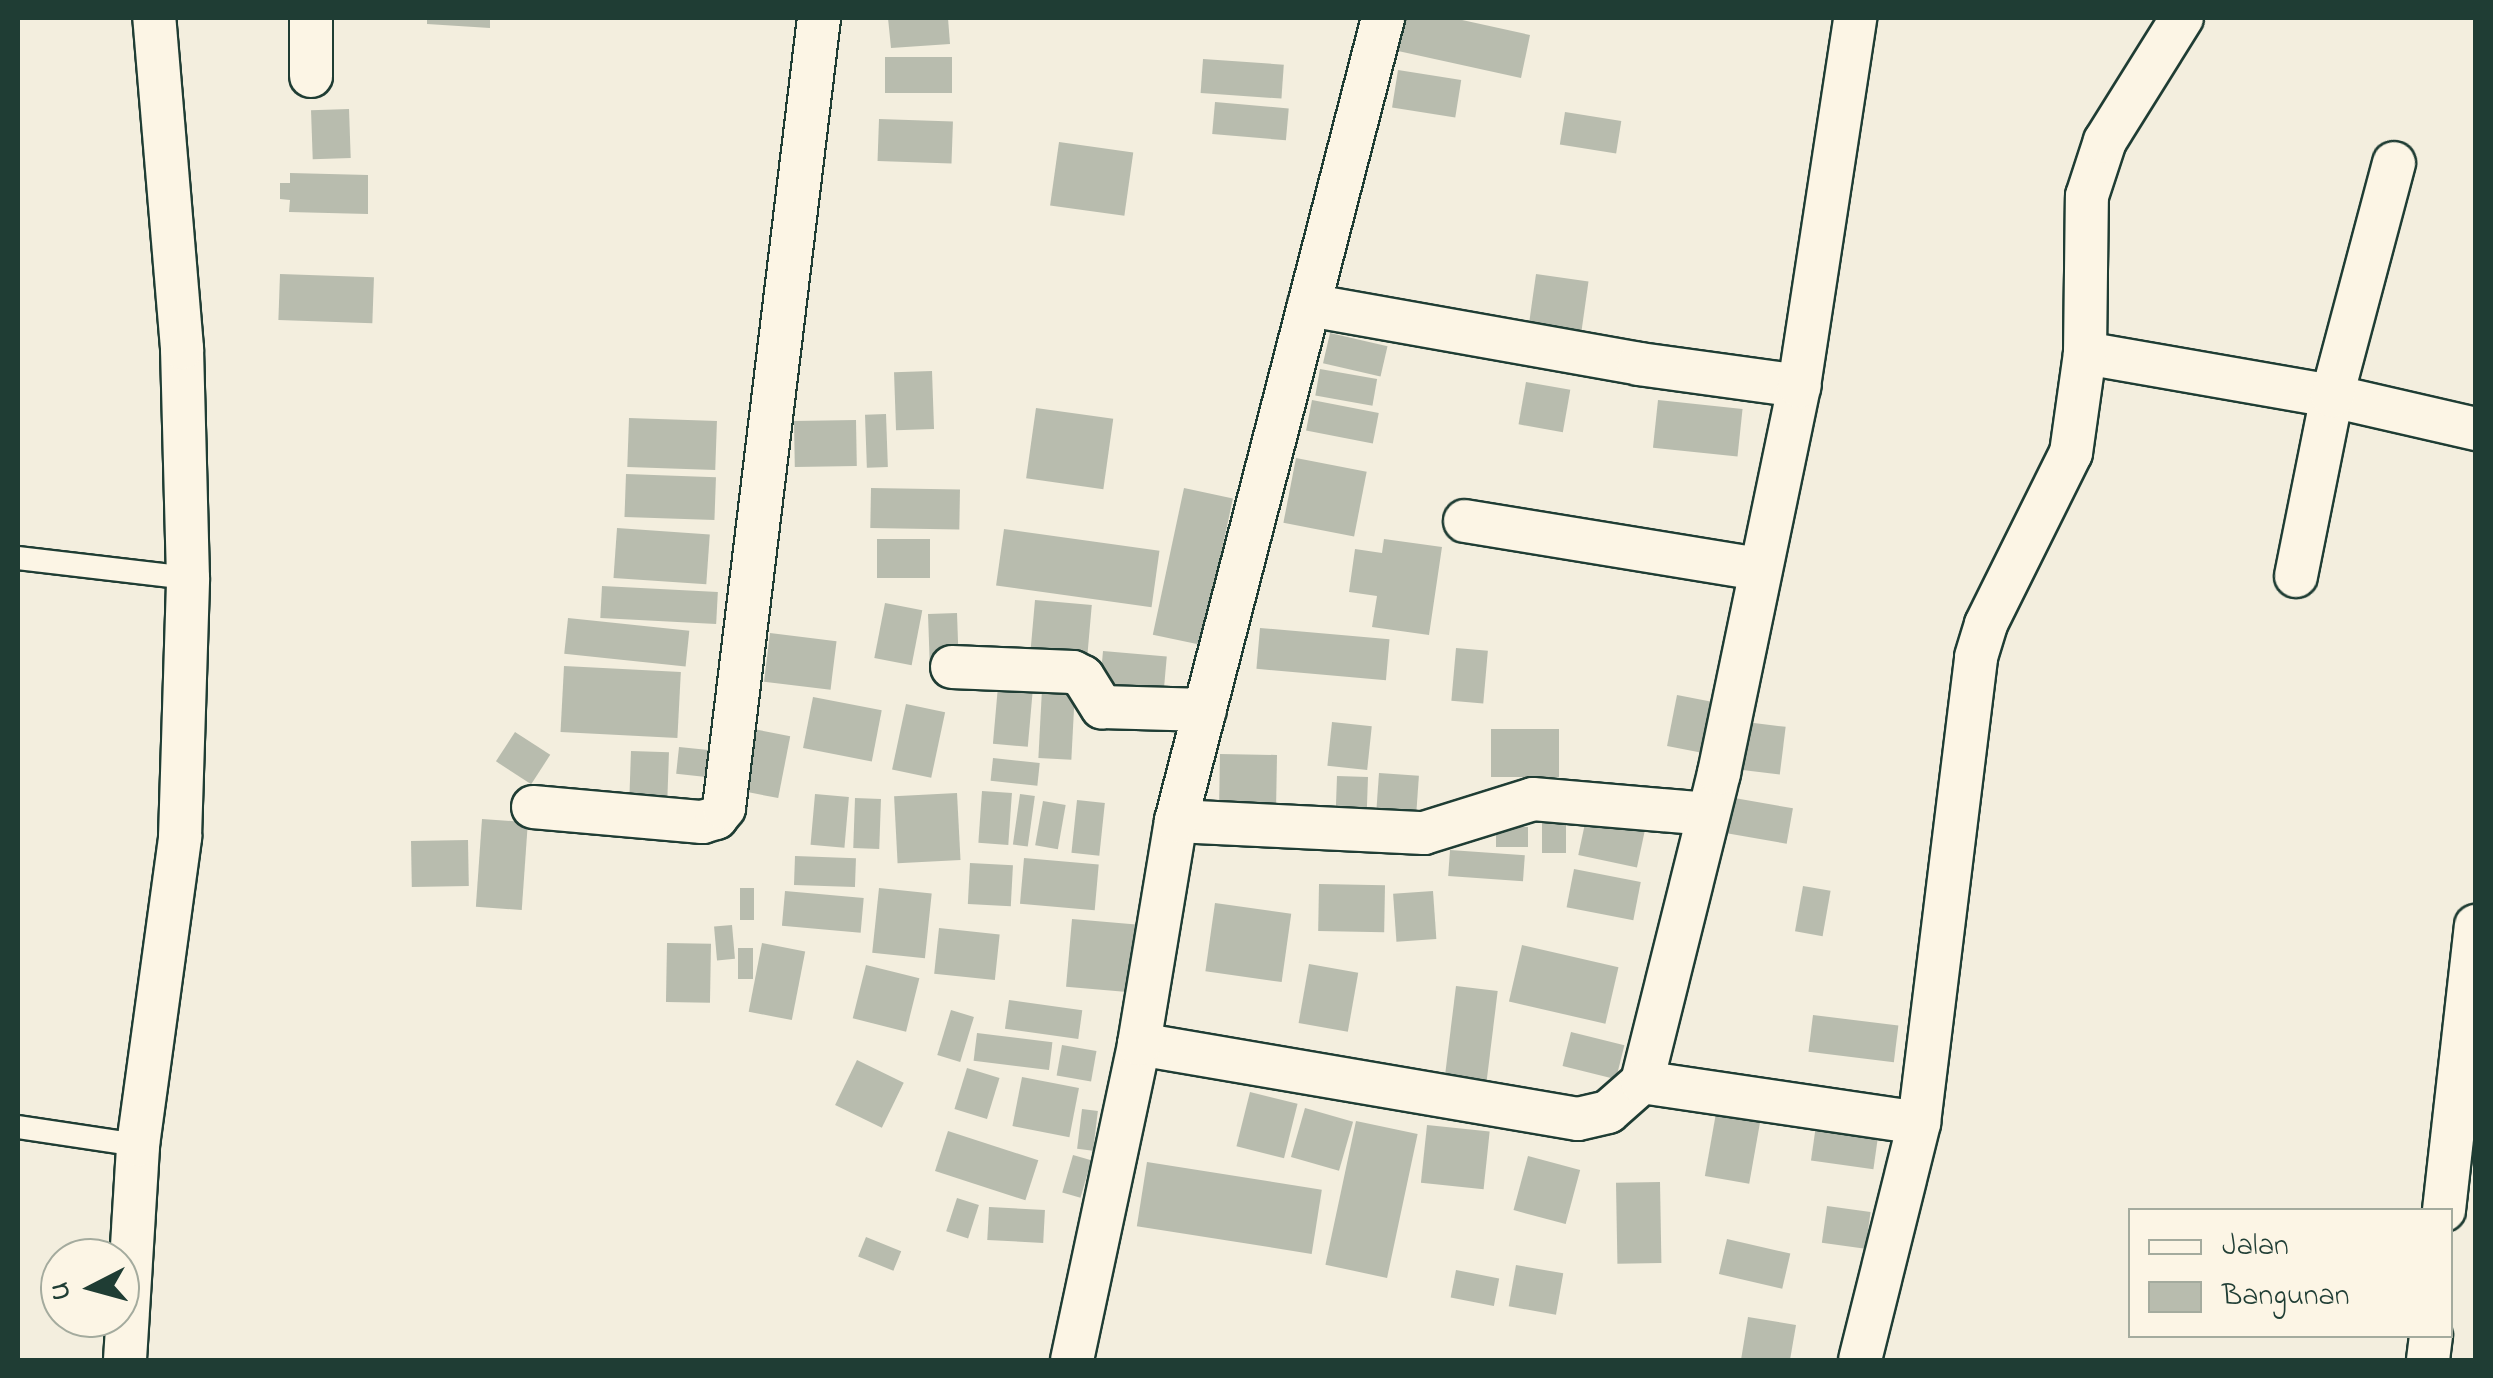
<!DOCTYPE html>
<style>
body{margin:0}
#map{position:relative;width:2493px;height:1378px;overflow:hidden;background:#f3eede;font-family:"Indie Flower",sans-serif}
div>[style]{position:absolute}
.building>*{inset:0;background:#b8bcae;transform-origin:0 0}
.roads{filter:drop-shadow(2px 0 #1f3d34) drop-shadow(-2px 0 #1f3d34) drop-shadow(0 2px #1f3d34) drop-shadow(0 -2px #1f3d34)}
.lane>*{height:22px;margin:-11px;padding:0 11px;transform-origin:11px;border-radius:11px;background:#fcf5e5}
.street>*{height:42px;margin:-21px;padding:0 21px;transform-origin:21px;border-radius:21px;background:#fcf5e5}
span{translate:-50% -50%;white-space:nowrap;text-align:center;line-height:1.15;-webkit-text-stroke:9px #fcf5e5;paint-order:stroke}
.frame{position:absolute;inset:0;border:20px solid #1f3d34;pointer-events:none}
.legend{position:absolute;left:2128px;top:1208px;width:325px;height:130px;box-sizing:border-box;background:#fcf5e5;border:2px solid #a4ab9e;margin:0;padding:12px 18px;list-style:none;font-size:30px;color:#1f3d34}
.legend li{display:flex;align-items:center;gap:20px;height:50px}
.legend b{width:50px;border:2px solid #a4ab9e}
.north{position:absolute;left:40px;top:1238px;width:100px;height:100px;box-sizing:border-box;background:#fcf5e5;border:2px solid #a4ab9e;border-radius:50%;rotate:264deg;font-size:28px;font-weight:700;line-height:40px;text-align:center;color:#1f3d34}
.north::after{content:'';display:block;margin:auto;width:35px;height:45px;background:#1f3d34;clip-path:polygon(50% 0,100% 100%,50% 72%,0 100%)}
</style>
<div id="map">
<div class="building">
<i style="clip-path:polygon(427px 18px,490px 18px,490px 28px,427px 24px)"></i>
<i style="clip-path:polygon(888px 18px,948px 18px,950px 44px,891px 48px)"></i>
<i style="clip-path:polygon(1396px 18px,1453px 18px,1530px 35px,1521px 78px,1389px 49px)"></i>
<i style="left:885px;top:57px;width:67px;height:36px"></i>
<i style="left:1203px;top:59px;width:81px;height:34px;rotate:4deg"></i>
<i style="left:1398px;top:70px;width:64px;height:38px;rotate:9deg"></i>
<i style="left:1215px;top:102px;width:74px;height:32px;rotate:5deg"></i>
<i style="left:349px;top:109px;width:49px;height:38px;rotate:88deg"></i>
<i style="left:1565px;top:112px;width:57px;height:33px;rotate:9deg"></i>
<i style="left:879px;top:119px;width:74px;height:42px;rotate:2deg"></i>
<i style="left:1059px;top:142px;width:75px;height:64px;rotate:8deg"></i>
<i style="clip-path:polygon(290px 173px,368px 175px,368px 214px,289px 212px,290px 200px,280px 199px,280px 183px,290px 183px)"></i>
<i style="left:280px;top:274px;width:94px;height:46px;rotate:2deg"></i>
<i style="left:1536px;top:274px;width:53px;height:59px;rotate:8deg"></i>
<i style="left:1330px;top:333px;width:59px;height:31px;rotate:13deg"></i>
<i style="left:1320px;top:369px;width:58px;height:27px;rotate:10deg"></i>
<i style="left:932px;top:371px;width:58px;height:38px;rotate:88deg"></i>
<i style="left:1526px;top:382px;width:45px;height:43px;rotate:10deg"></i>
<i style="left:1312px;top:400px;width:68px;height:31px;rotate:11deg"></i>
<i style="left:1658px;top:400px;width:85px;height:48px;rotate:6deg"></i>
<i style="left:1036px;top:408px;width:78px;height:71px;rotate:8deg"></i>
<i style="left:886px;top:414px;width:53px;height:21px;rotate:88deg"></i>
<i style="left:629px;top:418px;width:88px;height:49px;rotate:2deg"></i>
<i style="left:856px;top:420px;width:46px;height:62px;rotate:89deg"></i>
<i style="left:1296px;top:458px;width:72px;height:66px;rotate:11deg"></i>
<i style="left:626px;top:474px;width:90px;height:43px;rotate:2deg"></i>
<i style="left:871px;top:488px;width:89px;height:40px;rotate:1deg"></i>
<i style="left:1184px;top:488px;width:50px;height:150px;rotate:12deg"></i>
<i style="left:617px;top:528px;width:93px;height:50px;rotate:4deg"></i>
<i style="left:1004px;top:529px;width:157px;height:57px;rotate:8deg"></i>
<i style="left:877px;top:539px;width:53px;height:39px"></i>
<i style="clip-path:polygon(1384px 539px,1442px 547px,1429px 635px,1372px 627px,1377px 596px,1349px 592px,1355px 549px,1382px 553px)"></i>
<i style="left:602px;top:586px;width:116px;height:32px;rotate:3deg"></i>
<i style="left:1035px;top:600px;width:57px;height:58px;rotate:5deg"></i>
<i style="left:885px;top:603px;width:38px;height:56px;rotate:11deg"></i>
<i style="left:957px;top:613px;width:46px;height:29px;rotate:88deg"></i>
<i style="left:568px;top:618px;width:122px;height:36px;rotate:6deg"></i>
<i style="left:1260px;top:628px;width:130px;height:41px;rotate:5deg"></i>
<i style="left:770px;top:633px;width:67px;height:49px;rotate:7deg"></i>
<i style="left:1456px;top:648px;width:32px;height:53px;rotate:5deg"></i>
<i style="left:1103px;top:651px;width:64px;height:45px;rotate:5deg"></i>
<i style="left:564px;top:666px;width:117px;height:66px;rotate:3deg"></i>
<i style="left:998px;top:686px;width:35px;height:58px;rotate:5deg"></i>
<i style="left:1042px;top:689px;width:33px;height:69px;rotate:3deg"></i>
<i style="left:1677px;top:695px;width:38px;height:52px;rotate:11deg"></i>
<i style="left:813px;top:697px;width:70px;height:52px;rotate:11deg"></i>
<i style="left:906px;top:704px;width:40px;height:67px;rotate:12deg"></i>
<i style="left:1738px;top:721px;width:48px;height:48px;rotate:7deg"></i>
<i style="left:1332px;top:722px;width:40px;height:44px;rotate:6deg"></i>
<i style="left:748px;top:728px;width:43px;height:63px;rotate:11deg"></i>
<i style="left:1491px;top:729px;width:68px;height:48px"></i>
<i style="left:515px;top:732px;width:42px;height:35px;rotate:33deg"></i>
<i style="left:679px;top:747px;width:37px;height:27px;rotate:6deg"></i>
<i style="left:631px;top:751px;width:38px;height:44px;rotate:2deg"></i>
<i style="left:1220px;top:754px;width:57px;height:53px;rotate:1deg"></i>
<i style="left:993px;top:758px;width:47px;height:23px;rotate:6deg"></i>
<i style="left:1379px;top:773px;width:40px;height:48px;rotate:4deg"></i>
<i style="left:1337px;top:776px;width:31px;height:39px;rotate:2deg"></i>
<i style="left:982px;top:791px;width:30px;height:52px;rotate:4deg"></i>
<i style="left:957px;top:793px;width:67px;height:63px;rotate:87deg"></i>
<i style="left:815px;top:794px;width:34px;height:51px;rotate:5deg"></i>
<i style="left:1020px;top:794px;width:15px;height:51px;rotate:8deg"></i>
<i style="left:1723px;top:796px;width:71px;height:36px;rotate:10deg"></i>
<i style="left:855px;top:798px;width:26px;height:50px;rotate:2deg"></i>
<i style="left:1077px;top:800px;width:28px;height:53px;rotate:6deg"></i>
<i style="left:1043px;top:801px;width:23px;height:45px;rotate:10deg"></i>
<i style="left:1587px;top:814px;width:60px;height:42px;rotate:12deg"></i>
<i style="left:1542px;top:816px;width:24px;height:37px"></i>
<i style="left:482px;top:819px;width:46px;height:88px;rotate:4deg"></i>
<i style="left:1496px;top:827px;width:32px;height:20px"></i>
<i style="left:468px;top:840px;width:46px;height:57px;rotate:89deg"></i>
<i style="left:1450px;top:850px;width:75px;height:26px;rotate:4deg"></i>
<i style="left:795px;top:856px;width:61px;height:29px;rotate:2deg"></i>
<i style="left:1024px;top:858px;width:75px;height:46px;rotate:5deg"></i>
<i style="left:970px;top:863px;width:43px;height:41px;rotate:3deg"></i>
<i style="left:1574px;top:869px;width:68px;height:39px;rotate:11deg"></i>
<i style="left:1319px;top:884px;width:66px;height:47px;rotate:1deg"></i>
<i style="left:1803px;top:886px;width:28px;height:46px;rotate:10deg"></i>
<i style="left:740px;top:888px;width:14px;height:32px"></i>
<i style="left:879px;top:888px;width:53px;height:65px;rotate:6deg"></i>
<i style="left:785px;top:891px;width:79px;height:35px;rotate:5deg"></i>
<i style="left:1433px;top:891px;width:48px;height:40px;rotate:86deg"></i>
<i style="left:1215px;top:903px;width:77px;height:69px;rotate:8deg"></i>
<i style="left:1072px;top:919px;width:73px;height:68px;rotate:5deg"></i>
<i style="left:732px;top:925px;width:34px;height:18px;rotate:85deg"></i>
<i style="left:939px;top:928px;width:61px;height:46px;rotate:6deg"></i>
<i style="left:667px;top:943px;width:44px;height:59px;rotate:1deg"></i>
<i style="left:762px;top:943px;width:44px;height:70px;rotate:11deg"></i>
<i style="left:1522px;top:945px;width:99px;height:58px;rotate:13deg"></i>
<i style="left:738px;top:948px;width:15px;height:31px"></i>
<i style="left:1309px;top:964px;width:50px;height:60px;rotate:10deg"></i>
<i style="left:866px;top:965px;width:55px;height:55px;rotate:14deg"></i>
<i style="left:1456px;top:986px;width:42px;height:93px;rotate:7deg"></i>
<i style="left:1009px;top:1000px;width:74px;height:29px;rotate:8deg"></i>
<i style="left:951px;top:1010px;width:24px;height:47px;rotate:17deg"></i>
<i style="left:1813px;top:1015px;width:86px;height:37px;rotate:7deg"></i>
<i style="left:1571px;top:1032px;width:55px;height:35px;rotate:14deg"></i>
<i style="left:977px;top:1033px;width:76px;height:28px;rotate:7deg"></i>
<i style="left:1062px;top:1045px;width:35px;height:31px;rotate:10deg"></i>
<i style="left:857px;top:1060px;width:52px;height:50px;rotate:26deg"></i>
<i style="left:967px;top:1068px;width:34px;height:43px;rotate:17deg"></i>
<i style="left:1022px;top:1077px;width:58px;height:50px;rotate:11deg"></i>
<i style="left:1250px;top:1092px;width:49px;height:56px;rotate:14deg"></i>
<i style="left:1305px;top:1108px;width:50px;height:51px;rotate:16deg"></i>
<i style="left:1082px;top:1109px;width:16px;height:40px;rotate:7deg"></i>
<i style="left:1716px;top:1113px;width:45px;height:64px;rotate:10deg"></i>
<i style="left:1817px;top:1118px;width:63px;height:43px;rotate:8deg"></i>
<i style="left:1356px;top:1121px;width:63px;height:147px;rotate:12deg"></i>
<i style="left:1427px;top:1125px;width:63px;height:58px;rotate:6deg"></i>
<i style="left:948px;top:1131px;width:95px;height:42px;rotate:18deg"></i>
<i style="left:1073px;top:1155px;width:19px;height:39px;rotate:16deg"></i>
<i style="left:1528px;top:1156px;width:54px;height:56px;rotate:15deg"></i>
<i style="left:1147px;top:1162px;width:177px;height:65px;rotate:9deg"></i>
<i style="left:1660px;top:1182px;width:81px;height:44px;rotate:89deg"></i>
<i style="left:957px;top:1198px;width:23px;height:35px;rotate:18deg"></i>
<i style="left:1827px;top:1206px;width:44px;height:37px;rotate:8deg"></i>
<i style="left:989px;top:1207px;width:56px;height:33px;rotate:3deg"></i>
<i style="left:866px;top:1237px;width:38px;height:21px;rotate:22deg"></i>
<i style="left:1727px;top:1239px;width:65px;height:36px;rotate:13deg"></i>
<i style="left:1516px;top:1265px;width:48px;height:42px;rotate:10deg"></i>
<i style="left:1456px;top:1270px;width:44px;height:28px;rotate:11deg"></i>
<i style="clip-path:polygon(1748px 1317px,1796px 1325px,1790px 1360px,1741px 1360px)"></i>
</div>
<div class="roads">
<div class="lane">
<i style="left:18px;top:558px;width:171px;rotate:6.7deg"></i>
<i style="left:18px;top:1127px;width:121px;rotate:8.5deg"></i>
</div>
<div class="street">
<i style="left:311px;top:76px;width:58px;rotate:-90deg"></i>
<i style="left:1309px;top:305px;width:335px;rotate:10.1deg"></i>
<i style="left:1639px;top:364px;width:162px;rotate:7.8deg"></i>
<i style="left:2085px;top:353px;width:251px;rotate:9.9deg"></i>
<i style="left:2332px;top:396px;width:148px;rotate:12.9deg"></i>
<i style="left:1465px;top:521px;width:298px;rotate:9.3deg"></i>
<i style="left:2296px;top:576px;width:184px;rotate:-78.7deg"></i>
<i style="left:2332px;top:396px;width:241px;rotate:-75.1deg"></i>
<i style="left:952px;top:667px;width:121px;rotate:2.4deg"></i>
<i style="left:1073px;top:672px;width:11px;rotate:27deg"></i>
<i style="left:1083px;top:677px;width:36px;rotate:58deg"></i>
<i style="left:1102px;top:707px;width:103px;rotate:1.7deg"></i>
<i style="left:533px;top:807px;width:170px;rotate:5.1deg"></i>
<i style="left:702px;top:822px;width:15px;rotate:-16deg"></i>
<i style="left:716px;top:818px;width:13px;rotate:-51deg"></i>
<i style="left:724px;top:808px;width:796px;rotate:-83.14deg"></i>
<i style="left:1176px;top:821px;width:248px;rotate:2.8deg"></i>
<i style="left:1424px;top:833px;width:114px;rotate:-17.3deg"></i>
<i style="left:1533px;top:799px;width:176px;rotate:4.9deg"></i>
<i style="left:1139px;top:1044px;width:445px;rotate:9.7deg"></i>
<i style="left:1578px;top:1119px;width:31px;rotate:-13deg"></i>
<i style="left:1608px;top:1112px;width:45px;rotate:-41.4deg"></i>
<i style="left:1642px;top:1082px;width:318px;rotate:-76deg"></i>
<i style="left:1719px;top:773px;width:395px;rotate:-78.3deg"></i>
<i style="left:1799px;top:386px;width:372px;rotate:-81.3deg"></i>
<i style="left:1642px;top:1082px;width:280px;rotate:8.4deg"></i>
<i style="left:2444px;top:1210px;width:286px;rotate:-83.6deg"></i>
<i style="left:125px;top:1360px;width:215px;rotate:-86.5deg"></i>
<i style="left:138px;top:1145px;width:311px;rotate:-82.2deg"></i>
<i style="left:180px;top:837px;width:259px;rotate:-88.2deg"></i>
<i style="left:188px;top:578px;width:230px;rotate:-91.5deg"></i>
<i style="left:182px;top:348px;width:331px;rotate:-94.8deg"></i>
<i style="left:1072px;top:1360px;width:323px;rotate:-78deg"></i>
<i style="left:1139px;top:1044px;width:226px;rotate:-80.6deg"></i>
<i style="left:1176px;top:821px;width:829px;rotate:-75.54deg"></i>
<i style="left:1860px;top:1360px;width:244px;rotate:-76deg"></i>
<i style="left:1919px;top:1123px;width:469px;rotate:-83deg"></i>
<i style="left:1976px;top:657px;width:34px;rotate:-73deg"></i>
<i style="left:1986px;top:624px;width:191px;rotate:-63.6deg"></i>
<i style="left:2071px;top:453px;width:101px;rotate:-82deg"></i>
<i style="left:2085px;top:353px;width:157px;rotate:-89.3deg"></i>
<i style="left:2087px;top:196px;width:58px;rotate:-71.9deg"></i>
<i style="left:2105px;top:141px;width:145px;rotate:-58deg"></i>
<i style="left:2428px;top:1360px;width:24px;rotate:-83deg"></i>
</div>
</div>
<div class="frame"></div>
<ul class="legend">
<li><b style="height:12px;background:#fcf5e5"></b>Jalan</li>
<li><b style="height:28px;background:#b8bcae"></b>Bangunan</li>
</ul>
<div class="north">U</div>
</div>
